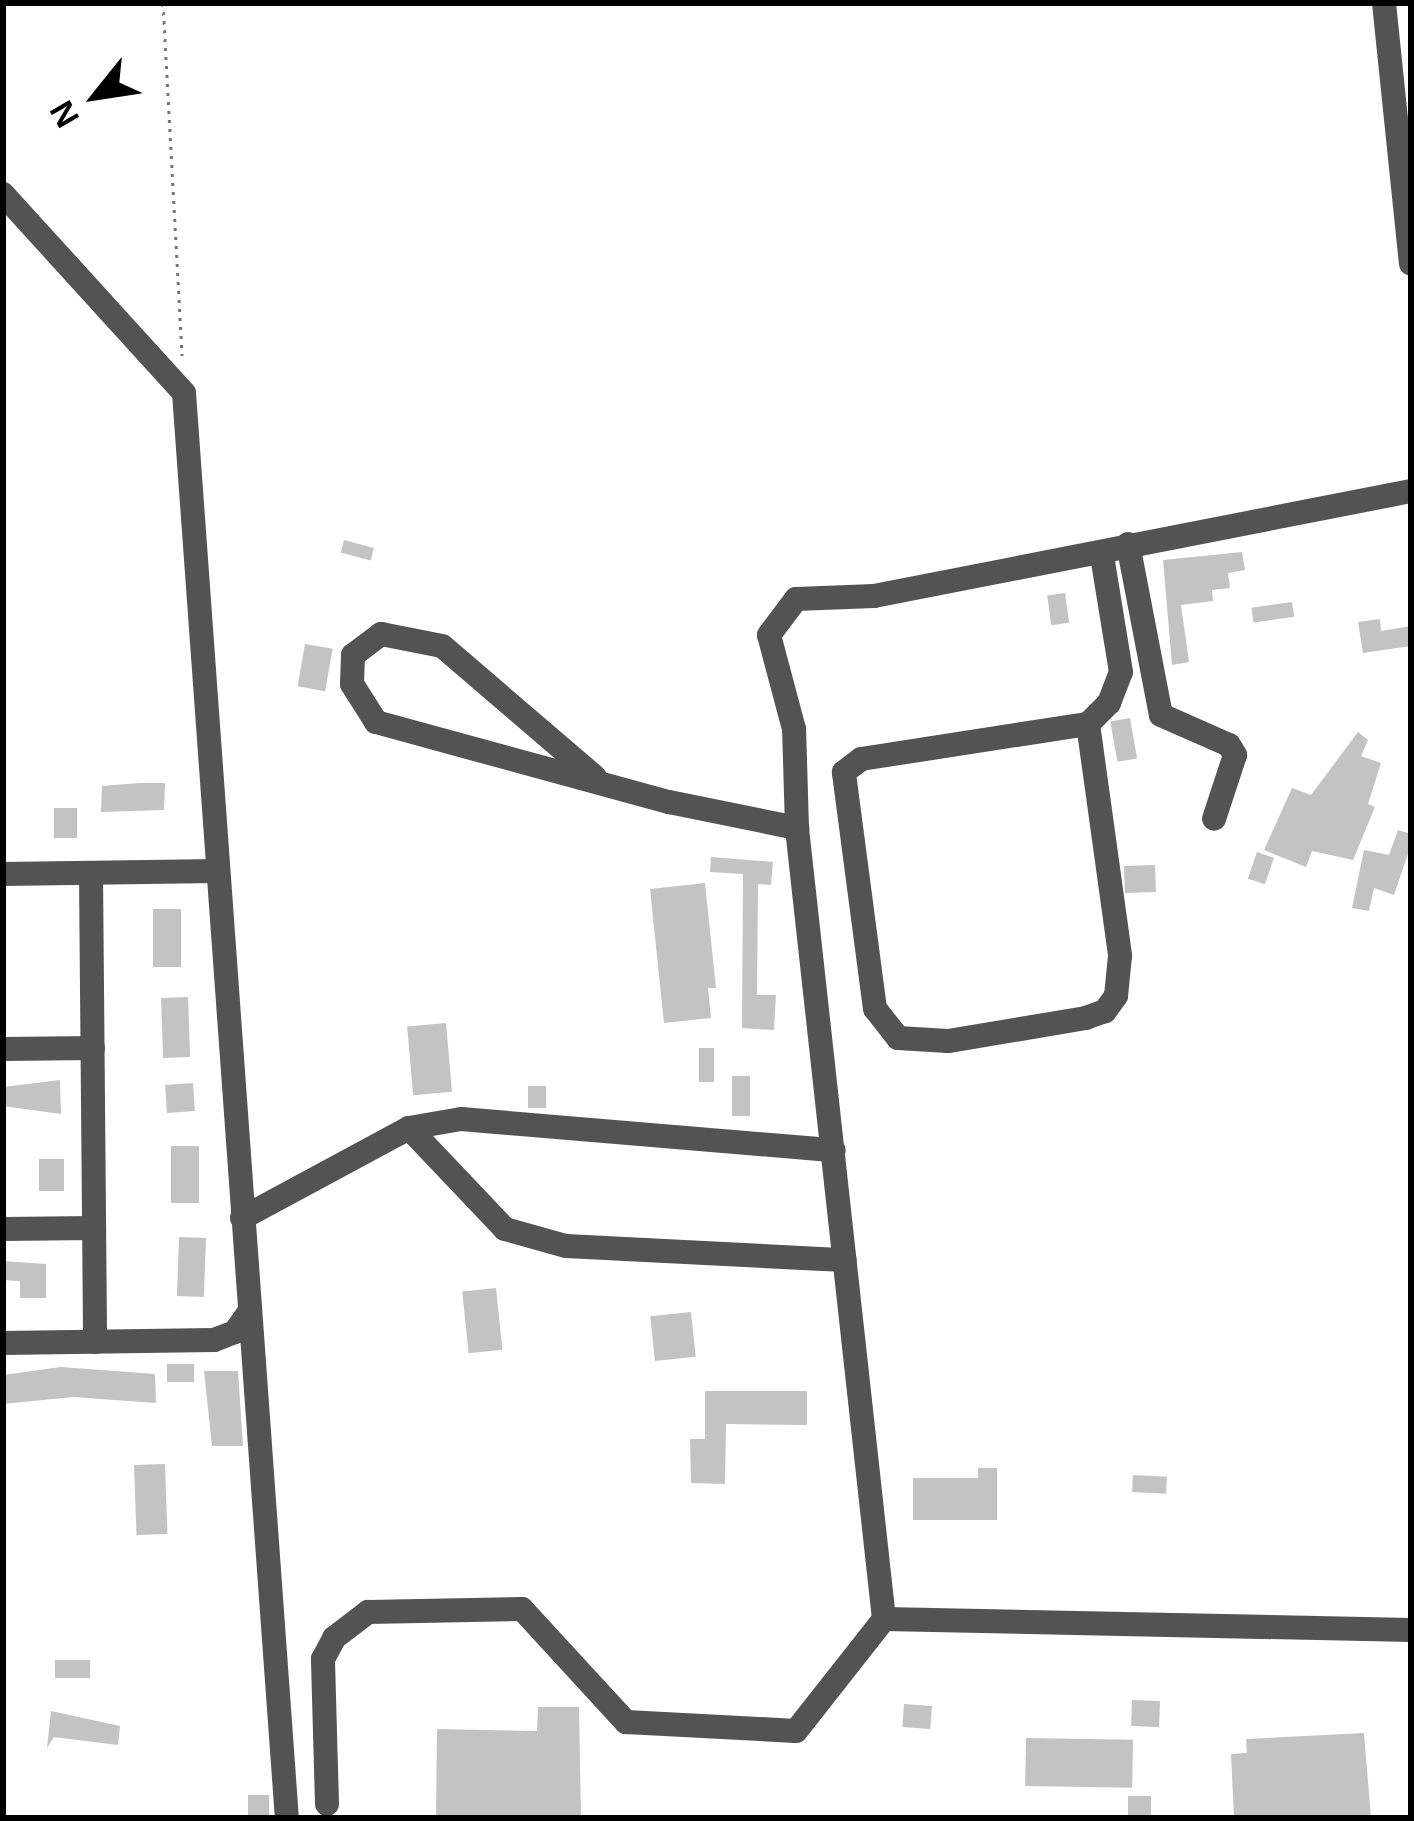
<!DOCTYPE html>
<style>
body{margin:0}
#map{position:relative;width:1414px;height:1821px;overflow:hidden;background:#fff;font-family:Arial,sans-serif}
div>[style]{position:absolute}
.building>*{inset:0;background:#c3c3c3;transform-origin:0 0}
.path>*{height:3px;margin-top:-1.5px;transform-origin:0;background:repeating-linear-gradient(90deg,#757575 0 3px,transparent 0 9px)}
.minor>*{height:24px;margin:-12px;padding:0 12px;transform-origin:12px;border-radius:12px;background:#535353}
span{translate:-50% -50%;white-space:nowrap;text-align:center;line-height:1.15;-webkit-text-stroke:9px #fff;paint-order:stroke}
.frame{position:absolute;inset:0;border:6px solid #000;pointer-events:none}
.north{position:absolute;left:36px;top:36px;width:120px;height:120px;-webkit-text-stroke:9px #fff;paint-order:stroke;rotate:240deg;font-size:33px;font-weight:700;line-height:48px;text-align:center;color:#000}
.north::after{content:'';display:block;margin:auto;width:42px;height:54px;background:#000;clip-path:polygon(50% 0,100% 100%,50% 72%,0 100%)}
</style>
<div id="map">
<div class="building">
<i style="left:344px;top:540px;width:31px;height:13px;rotate:15deg"></i>
<i style="clip-path:polygon(1242px 552px,1245px 570px,1228px 573px,1230px 588px,1212px 590px,1213px 601px,1181px 605px,1189px 662px,1172px 665px,1163px 560px)"></i>
<i style="left:1065px;top:593px;width:30px;height:18px;rotate:82deg"></i>
<i style="left:1292px;top:602px;width:15px;height:41px;rotate:82deg"></i>
<i style="clip-path:polygon(1380px 619px,1381px 631px,1411px 626px,1411px 646px,1363px 653px,1358px 622px)"></i>
<i style="left:305px;top:644px;width:28px;height:43px;rotate:10deg"></i>
<i style="left:1130px;top:718px;width:41px;height:20px;rotate:80deg"></i>
<i style="clip-path:polygon(1358px 732px,1368px 740px,1361px 756px,1381px 763px,1368px 804px,1375px 807px,1353px 860px,1312px 851px,1306px 867px,1264px 850px,1292px 788px,1311px 795px)"></i>
<i style="clip-path:polygon(140px 783px,165px 783px,164px 810px,101px 812px,102px 786px)"></i>
<i style="left:54px;top:808px;width:23px;height:30px"></i>
<i style="clip-path:polygon(1398px 830px,1411px 834px,1411px 845px,1394px 895px,1374px 888px,1369px 911px,1352px 908px,1364px 850px,1389px 855px)"></i>
<i style="left:1257px;top:852px;width:18px;height:28px;rotate:19deg"></i>
<i style="clip-path:polygon(711px 857px,773px 862px,771px 885px,758px 884px,757px 995px,776px 995px,774px 1030px,742px 1028px,743px 874px,710px 872px)"></i>
<i style="left:1155px;top:865px;width:27px;height:31px;rotate:88deg"></i>
<i style="clip-path:polygon(705px 883px,716px 988px,708px 988px,711px 1018px,664px 1023px,650px 889px)"></i>
<i style="left:153px;top:909px;width:28px;height:58px"></i>
<i style="left:188px;top:997px;width:60px;height:27px;rotate:88deg"></i>
<i style="left:446px;top:1023px;width:69px;height:39px;rotate:85deg"></i>
<i style="left:699px;top:1048px;width:15px;height:34px"></i>
<i style="left:732px;top:1076px;width:18px;height:40px"></i>
<i style="clip-path:polygon(60px 1080px,61px 1114px,3px 1106px,3px 1087px)"></i>
<i style="left:193px;top:1083px;width:28px;height:28px;rotate:86deg"></i>
<i style="left:528px;top:1086px;width:18px;height:22px"></i>
<i style="left:171px;top:1146px;width:28px;height:57px"></i>
<i style="left:39px;top:1159px;width:25px;height:32px"></i>
<i style="left:179px;top:1237px;width:27px;height:59px;rotate:2deg"></i>
<i style="clip-path:polygon(3px 1261px,46px 1264px,46px 1298px,20px 1298px,20px 1281px,3px 1280px)"></i>
<i style="left:496px;top:1288px;width:62px;height:34px;rotate:84deg"></i>
<i style="left:691px;top:1312px;width:45px;height:41px;rotate:84deg"></i>
<i style="left:167px;top:1364px;width:27px;height:18px"></i>
<i style="clip-path:polygon(61px 1367px,155px 1374px,156px 1403px,73px 1397px,3px 1404px,3px 1375px)"></i>
<i style="clip-path:polygon(204px 1371px,238px 1371px,243px 1446px,212px 1446px)"></i>
<i style="clip-path:polygon(705px 1391px,807px 1391px,807px 1425px,726px 1424px,725px 1484px,691px 1483px,690px 1439px,705px 1439px)"></i>
<i style="left:165px;top:1464px;width:70px;height:31px;rotate:88deg"></i>
<i style="clip-path:polygon(978px 1468px,997px 1468px,997px 1520px,913px 1520px,913px 1478px,978px 1478px)"></i>
<i style="left:1133px;top:1475px;width:34px;height:17px;rotate:3deg"></i>
<i style="left:55px;top:1660px;width:35px;height:18px"></i>
<i style="left:1132px;top:1700px;width:28px;height:26px;rotate:2deg"></i>
<i style="left:904px;top:1704px;width:28px;height:23px;rotate:4deg"></i>
<i style="clip-path:polygon(538px 1707px,579px 1707px,581px 1818px,436px 1818px,437px 1729px,537px 1731px)"></i>
<i style="clip-path:polygon(51px 1711px,120px 1726px,118px 1745px,54px 1737px,47px 1748px)"></i>
<i style="clip-path:polygon(1364px 1733px,1371px 1818px,1234px 1818px,1231px 1754px,1247px 1753px,1246px 1739px)"></i>
<i style="left:1026px;top:1738px;width:107px;height:48px;rotate:1deg"></i>
<i style="left:248px;top:1795px;width:21px;height:23px"></i>
<i style="left:1128px;top:1796px;width:23px;height:22px"></i>
</div>
<div class="path">
<i style="left:163px;top:3px;width:353px;rotate:86.9deg"></i>
</div>
<div class="minor">
<i style="left:1384px;top:3px;width:262px;rotate:84.1deg"></i>
<i style="left:3px;top:194px;width:269px;rotate:47.7deg"></i>
<i style="left:184px;top:393px;width:1429px;rotate:85.87deg"></i>
<i style="left:1128px;top:544px;width:174px;rotate:79.1deg"></i>
<i style="left:1161px;top:715px;width:74px;rotate:23.8deg"></i>
<i style="left:1229px;top:745px;width:12px;rotate:59deg"></i>
<i style="left:1235px;top:755px;width:67px;rotate:108.2deg"></i>
<i style="left:1088px;top:724px;width:234px;rotate:82.1deg"></i>
<i style="left:1120px;top:956px;width:40px;rotate:95.7deg"></i>
<i style="left:1116px;top:996px;width:19px;rotate:126deg"></i>
<i style="left:1105px;top:1011px;width:20px;rotate:160deg"></i>
<i style="left:1086px;top:1018px;width:140px;rotate:170.5deg"></i>
<i style="left:948px;top:1041px;width:50px;rotate:-176.6deg"></i>
<i style="left:898px;top:1038px;width:37px;rotate:-128deg"></i>
<i style="left:875px;top:1009px;width:239px;rotate:-97.5deg"></i>
<i style="left:844px;top:772px;width:21px;rotate:-37deg"></i>
<i style="left:861px;top:759px;width:230px;rotate:-8.8deg"></i>
<i style="left:1088px;top:724px;width:30px;rotate:-45deg"></i>
<i style="left:1109px;top:703px;width:33px;rotate:-69deg"></i>
<i style="left:1121px;top:672px;width:118px;rotate:-99.3deg"></i>
<i style="left:595px;top:777px;width:201px;rotate:-139.4deg"></i>
<i style="left:442px;top:646px;width:62px;rotate:-168.9deg"></i>
<i style="left:381px;top:634px;width:35px;rotate:143deg"></i>
<i style="left:353px;top:655px;width:29px;rotate:92deg"></i>
<i style="left:352px;top:684px;width:45px;rotate:57.7deg"></i>
<i style="left:376px;top:722px;width:304px;rotate:15.3deg"></i>
<i style="left:669px;top:802px;width:131px;rotate:11.5deg"></i>
<i style="left:91px;top:873px;width:469px;rotate:89.5deg"></i>
<i style="left:3px;top:874px;width:215px;rotate:-0.8deg"></i>
<i style="left:3px;top:1049px;width:90px;rotate:-0.6deg"></i>
<i style="left:409px;top:1128px;width:139px;rotate:46.5deg"></i>
<i style="left:505px;top:1229px;width:63px;rotate:15.6deg"></i>
<i style="left:566px;top:1246px;width:279px;rotate:2.9deg"></i>
<i style="left:242px;top:1218px;width:190px;rotate:-28.3deg"></i>
<i style="left:409px;top:1128px;width:53px;rotate:-9.8deg"></i>
<i style="left:461px;top:1119px;width:374px;rotate:4.8deg"></i>
<i style="left:3px;top:1229px;width:91px;rotate:-0.6deg"></i>
<i style="left:3px;top:1343px;width:211px;rotate:-0.8deg"></i>
<i style="left:214px;top:1340px;width:22px;rotate:-21deg"></i>
<i style="left:235px;top:1332px;width:24px;rotate:-55deg"></i>
<i style="left:884px;top:1619px;width:796px;rotate:-96.28deg"></i>
<i style="left:797px;top:828px;width:99px;rotate:-91.7deg"></i>
<i style="left:794px;top:729px;width:97px;rotate:-104.9deg"></i>
<i style="left:769px;top:635px;width:45px;rotate:-53.1deg"></i>
<i style="left:796px;top:599px;width:78px;rotate:-2.2deg"></i>
<i style="left:874px;top:596px;width:547px;rotate:-11.06deg"></i>
<i style="left:884px;top:1619px;width:527px;rotate:1.2deg"></i>
<i style="left:327px;top:1804px;width:145px;rotate:-91.6deg"></i>
<i style="left:323px;top:1659px;width:24px;rotate:-62deg"></i>
<i style="left:334px;top:1638px;width:43px;rotate:-37.4deg"></i>
<i style="left:368px;top:1612px;width:154px;rotate:-1.1deg"></i>
<i style="left:522px;top:1609px;width:154px;rotate:47.4deg"></i>
<i style="left:626px;top:1722px;width:170px;rotate:3deg"></i>
<i style="left:796px;top:1731px;width:142px;rotate:-51.8deg"></i>
</div>
<div class="frame"></div>
<div class="north">N</div>
</div>
